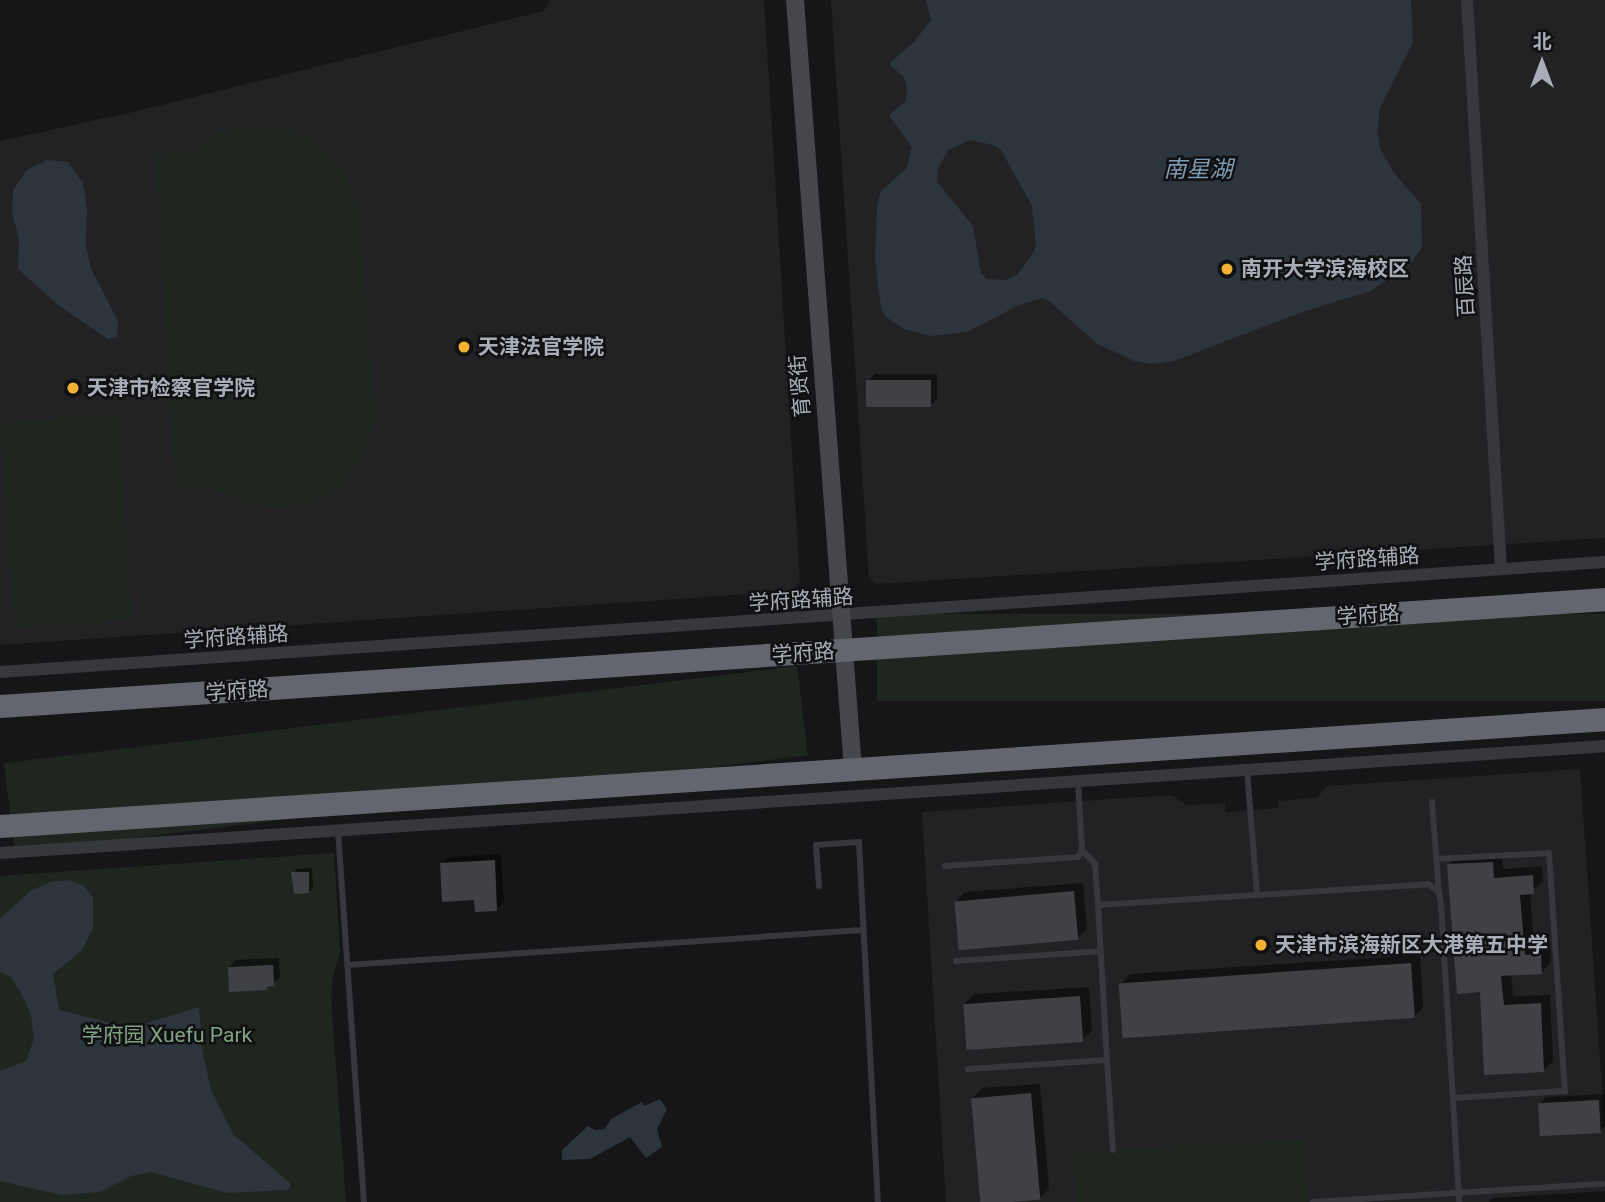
<!DOCTYPE html>
<meta charset="utf-8">
<style>
body{margin:0}
#map{position:relative;width:1605px;height:1202px;overflow:hidden;background:#161618;font-family:Roboto,"Noto Sans SC",sans-serif}
div>[style]{position:absolute}
.built>*{inset:0;background:#222225}
.green>*{inset:0;background:#1e261f;transform-origin:0 0}
.water>*{inset:0;background:#2c353c}
.shadow>*{inset:0;background:#0007}
.building>*{inset:0;background:#404145;transform-origin:0 0}
.lane>*{height:6px;margin:-3px;padding:0 3px;transform-origin:3px;border-radius:3px;background:#37383d}
.street>*{height:12px;margin:-6px;padding:0 6px;transform-origin:6px;border-radius:6px;background:#37383d}
.secondary>*{height:18px;margin:-9px;padding:0 9px;transform-origin:9px;border-radius:9px;background:#45474d}
.highway>*{height:23px;margin:-11.5px;padding:0 11.5px;transform-origin:11.5px;border-radius:11.5px;background:#63666e}
.dots>*{width:19px;height:19px;translate:-50% -50%;box-sizing:border-box;border:4px solid #111113;border-radius:50%}
span{translate:-50% -50%;white-space:nowrap;text-align:center;line-height:1.15;-webkit-text-stroke:5px #111113;paint-order:stroke}
.poi-label{font-size:21px;color:#a8adb8;font-weight:700}
.left{translate:0 -50%;text-align:left}
.street-label{font-size:21px;color:#a8adb8}
.park-label{font-size:21px;color:#7fa381}
.water-label{font-size:23px;color:#7f9bb3;font-style:italic}
.north{position:absolute;left:1507px;top:28px;width:70px;height:70px;-webkit-text-stroke:5px #111113;paint-order:stroke;rotate:0deg;font-size:19px;font-weight:700;line-height:28px;text-align:center;color:#a8adb8}
.north::after{content:'';display:block;margin:auto;width:24px;height:32px;background:#a8adb8;clip-path:polygon(50% 0,100% 100%,50% 72%,0 100%)}
</style>
<div id="map">
<div class="built">
<i style="clip-path:polygon(550px 0,764px 0,800px 582px,793px 591px,0 645px,0 141px,129px 113px,544px 11px)"></i>
<i style="clip-path:polygon(831px 0,1605px 0,1605px 538px,876px 584px,869px 578px)"></i>
<i style="clip-path:polygon(1580px 769px,1605px 1132px,1605px 1202px,946px 1202px,922px 812px,1172px 795px,1186px 805px,1225px 803px,1225px 812px,1278px 808px,1278px 801px,1317px 798px,1327px 786px)"></i>
</div>
<div class="green">
<i style="clip-path:polygon(253px 128px,286px 128px,316px 142px,348px 178px,359px 208px,375px 415px,367px 448px,344px 484px,314px 502px,280px 508px,251px 505px,212px 488px,175px 490px,155px 155px,191px 153px,221px 131px)"></i>
<i style="left:118px;top:414px;width:206px;height:118px;rotate:86deg"></i>
<i style="left:1605px;top:614px;width:87px;height:728px;rotate:90deg"></i>
<i style="left:797px;top:666px;width:90px;height:799px;rotate:83deg"></i>
<i style="clip-path:polygon(334px 853px,340px 952px,333px 976px,331px 999px,346px 1202px,0 1202px,0 876px)"></i>
<i style="clip-path:polygon(1304px 1139px,1308px 1202px,1076px 1202px,1073px 1152px)"></i>
</div>
<div class="water">
<i style="clip-path:polygon(evenodd,926px 0,1411px 0,1413px 42px,1380px 108px,1377px 131px,1381px 150px,1394px 173px,1421px 204px,1422px 247px,1411px 263px,1371px 291px,1305px 311px,1174px 361px,1154px 364px,1134px 361px,1096px 343px,1048px 300px,1041px 298px,1017px 306px,967px 332px,930px 336px,904px 329px,886px 317px,881px 307px,875px 258px,877px 208px,880px 192px,906px 169px,912px 147px,889px 115px,906px 101px,907px 88px,904px 77px,889px 64px,914px 42px,931px 20px,926px 0,970px 140px,993px 145px,1001px 150px,1032px 206px,1036px 244px,1034px 252px,1018px 274px,1006px 280px,987px 279px,981px 273px,973px 226px,937px 182px,938px 169px,948px 150px,970px 140px)"></i>
<i style="clip-path:polygon(47px 160px,68px 162px,83px 183px,87px 209px,86px 246px,91px 269px,118px 321px,117px 337px,108px 339px,58px 305px,18px 269px,19px 239px,12px 212px,13px 190px,27px 170px)"></i>
<i style="clip-path:polygon(69px 880px,84px 886px,93px 898px,93px 929px,81px 951px,53px 974px,59px 1010px,130px 1028px,199px 1007px,202px 1048px,211px 1090px,234px 1135px,291px 1184px,288px 1190px,227px 1193px,151px 1172px,131px 1176px,100px 1192px,62px 1195px,0 1181px,0 1071px,26px 1061px,34px 1039px,31px 1015px,22px 995px,11px 977px,0 972px,0 918px,32px 890px,51px 882px)"></i>
<i style="clip-path:polygon(660px 1099px,667px 1109px,657px 1129px,662px 1147px,646px 1158px,630px 1137px,590px 1159px,562px 1160px,562px 1150px,588px 1126px,595px 1130px,605px 1129px,611px 1119px,642px 1102px,644px 1106px)"></i>
</div>
<div class="shadow">
<i style="clip-path:polygon(875px 374px,937px 374px,937px 399px,930px 406px,868px 381px)"></i>
<i style="clip-path:polygon(1502px 853px,1503px 869px,1542px 866px,1543px 882px,1530px 892px,1534px 946px,1550px 945px,1551px 962px,1542px 972px,1511px 974px,1513px 996px,1550px 995px,1553px 1061px,1544px 1070px,1481px 990px,1449px 865px,1458px 855px)"></i>
<i style="clip-path:polygon(501px 854px,504px 902px,497px 909px,442px 864px,449px 857px)"></i>
<i style="clip-path:polygon(312px 868px,313px 887px,309px 892px,293px 873px,297px 869px)"></i>
<i style="clip-path:polygon(1083px 883px,1087px 929px,1077px 938px,955px 902px,965px 892px)"></i>
<i style="clip-path:polygon(1420px 955px,1423px 1007px,1414px 1017px,1121px 984px,1130px 974px)"></i>
<i style="clip-path:polygon(279px 958px,280px 978px,266px 988px,229px 967px,236px 960px)"></i>
<i style="clip-path:polygon(1089px 987px,1092px 1031px,1082px 1040px,964px 1004px,974px 994px)"></i>
<i style="clip-path:polygon(1040px 1084px,1049px 1189px,1039px 1198px,981px 1202px,973px 1098px,982px 1088px)"></i>
<i style="clip-path:polygon(1605px 1094px,1605px 1126px,1600px 1131px,1539px 1104px,1546px 1097px)"></i>
<i style="clip-path:polygon(1605px 1191px,1605px 1202px,1489px 1202px,1492px 1198px)"></i>
</div>
<div class="building">
<i style="left:866px;top:380px;width:65px;height:27px"></i>
<i style="clip-path:polygon(495px 860px,497px 911px,475px 912px,474px 900px,442px 902px,440px 863px)"></i>
<i style="clip-path:polygon(1493px 862px,1494px 878px,1533px 875px,1534px 894px,1520px 895px,1525px 955px,1541px 954px,1542px 974px,1501px 976px,1504px 1005px,1541px 1003px,1544px 1072px,1484px 1075px,1480px 992px,1457px 994px,1447px 864px)"></i>
<i style="clip-path:polygon(291px 872px,309px 872px,309px 893px,294px 894px)"></i>
<i style="left:1074px;top:891px;width:49px;height:120px;rotate:85deg"></i>
<i style="left:1411px;top:963px;width:55px;height:293px;rotate:86deg"></i>
<i style="clip-path:polygon(273px 965px,274px 986px,267px 987px,267px 990px,229px 992px,228px 967px)"></i>
<i style="left:1080px;top:996px;width:46px;height:117px;rotate:86deg"></i>
<i style="left:1031px;top:1093px;width:107px;height:60px;rotate:85deg"></i>
<i style="left:1599px;top:1100px;width:33px;height:61px;rotate:87deg"></i>
</div>
<div class="lane">
<i style="left:1247px;top:770px;width:125px;rotate:85.4deg"></i>
<i style="left:1078px;top:781px;width:69px;rotate:86.7deg"></i>
<i style="left:1082px;top:850px;width:19px;rotate:47deg"></i>
<i style="left:1095px;top:864px;width:41px;rotate:85.8deg"></i>
<i style="left:1432px;top:802px;width:90px;rotate:85.6deg"></i>
<i style="left:338px;top:831px;width:372px;rotate:86deg"></i>
<i style="left:1436px;top:859px;width:113px;rotate:-3deg"></i>
<i style="left:1549px;top:853px;width:239px;rotate:86.2deg"></i>
<i style="left:1565px;top:1091px;width:112px;rotate:176.4deg"></i>
<i style="left:945px;top:866px;width:133px;rotate:-3.9deg"></i>
<i style="left:1078px;top:857px;width:8px;rotate:-60deg"></i>
<i style="left:819px;top:886px;width:41px;rotate:-94.2deg"></i>
<i style="left:816px;top:845px;width:43px;rotate:-4deg"></i>
<i style="left:859px;top:842px;width:361px;rotate:87deg"></i>
<i style="left:956px;top:961px;width:145px;rotate:-3.9deg"></i>
<i style="left:348px;top:965px;width:515px;rotate:-3.9deg"></i>
<i style="left:1107px;top:1060px;width:90px;rotate:86.2deg"></i>
<i style="left:968px;top:1069px;width:139px;rotate:-3.7deg"></i>
<i style="left:1107px;top:1060px;width:155px;rotate:-93.3deg"></i>
<i style="left:1098px;top:905px;width:331px;rotate:-3.6deg"></i>
<i style="left:1428px;top:884px;width:14px;rotate:36deg"></i>
<i style="left:1439px;top:892px;width:12px;rotate:81deg"></i>
<i style="left:1441px;top:904px;width:299px;rotate:86.5deg"></i>
<i style="left:1313px;top:1202px;width:290px;rotate:-3.6deg"></i>
</div>
<div class="street">
<i style="left:1467px;top:0;width:570px;rotate:86.58deg"></i>
<i style="left:0;top:672px;width:1609px;rotate:-3.92deg"></i>
<i style="left:0;top:853px;width:1609px;rotate:-3.81deg"></i>
</div>
<div class="secondary">
<i style="left:795px;top:0;width:771px;rotate:85.69deg"></i>
</div>
<div class="highway">
<i style="left:0;top:706px;width:1609px;rotate:-3.81deg"></i>
<i style="left:0;top:826px;width:1609px;rotate:-3.81deg"></i>
</div>
<div class="dots">
<i style="left:1227px;top:269px;background:#f2b134"></i>
<i style="left:464px;top:347px;background:#f2b134"></i>
<i style="left:73px;top:388px;background:#f2b134"></i>
<i style="left:1261px;top:945px;background:#f2b134"></i>
</div>
<div class="poi-label">
<span class="left" style="left:1241px;top:269px">南开大学滨海校区</span>
<span class="left" style="left:478px;top:347px">天津法官学院</span>
<span class="left" style="left:87px;top:388px">天津市检察官学院</span>
<span class="left" style="left:1275px;top:945px">天津市滨海新区大港第五中学</span>
</div>
<div class="street-label">
<span style="left:1465px;top:286px;rotate:-93deg">百辰路</span>
<span style="left:800px;top:386px;rotate:-95deg">育贤街</span>
<span style="left:1367px;top:559px;rotate:-4deg">学府路辅路</span>
<span style="left:801px;top:600px;rotate:-4deg">学府路辅路</span>
<span style="left:1368px;top:615px;rotate:-4deg">学府路</span>
<span style="left:236px;top:637px;rotate:-4deg">学府路辅路</span>
<span style="left:803px;top:653px;rotate:-4deg">学府路</span>
<span style="left:237px;top:691px;rotate:-4deg">学府路</span>
</div>
<div class="park-label">
<span style="left:167px;top:1035px">学府园 Xuefu Park</span>
</div>
<div class="water-label">
<span style="left:1198px;top:170px">南星湖</span>
</div>
<div class="north">北</div>
</div>
